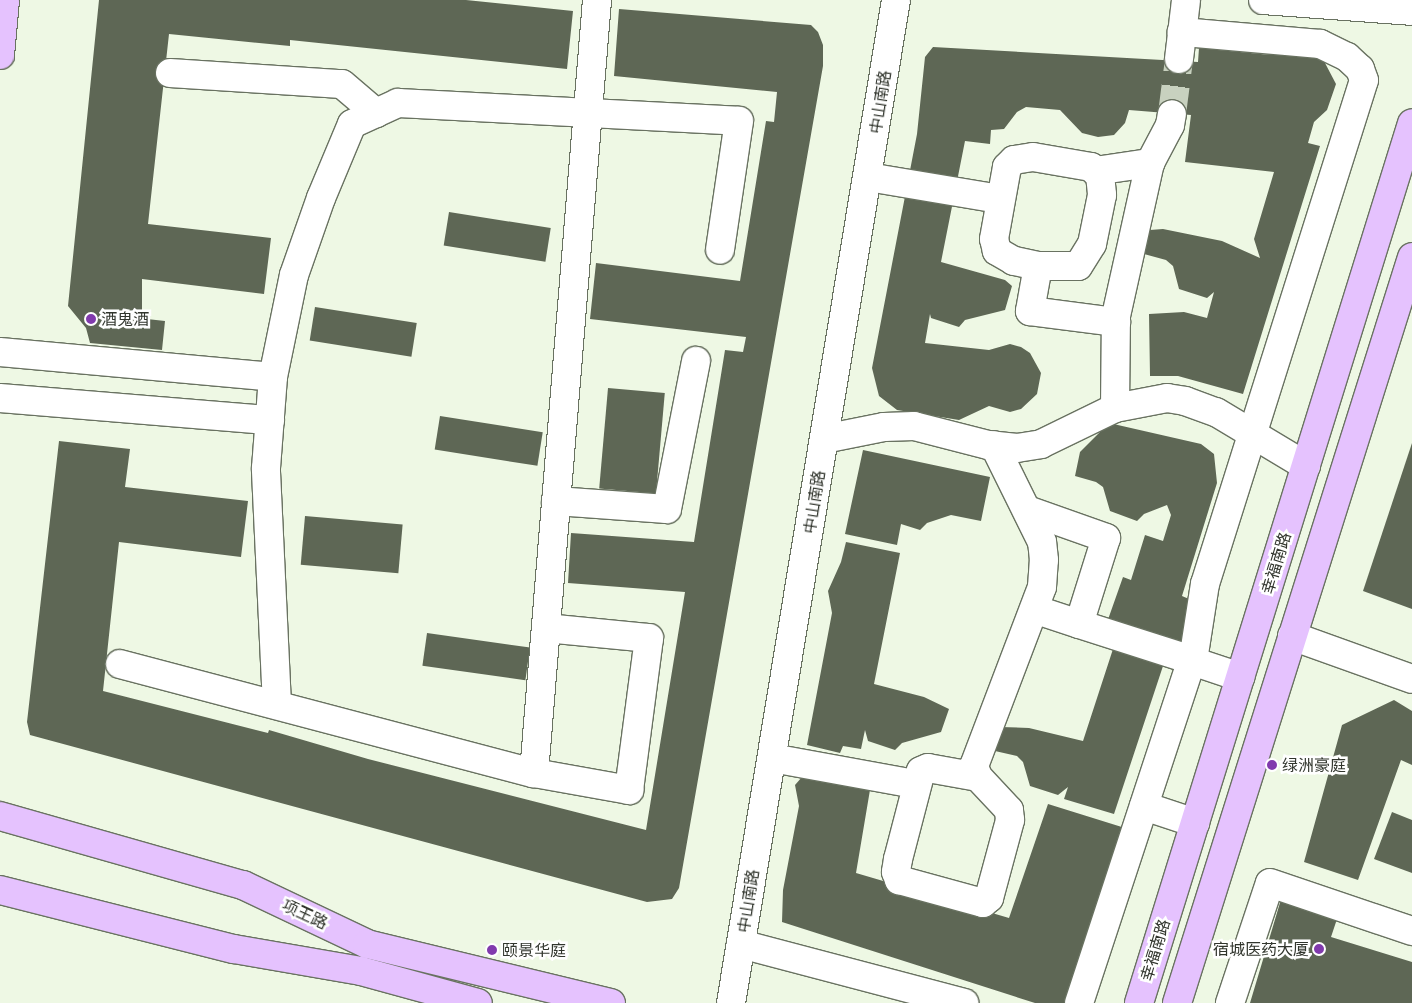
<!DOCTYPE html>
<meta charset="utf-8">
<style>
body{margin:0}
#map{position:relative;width:1412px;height:1003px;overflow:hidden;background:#eef8e4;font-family:"Asap Condensed","Noto Sans SC",sans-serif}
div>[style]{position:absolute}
.building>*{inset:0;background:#5e6755;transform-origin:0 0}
.minor-tunnel>*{height:28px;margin-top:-14px;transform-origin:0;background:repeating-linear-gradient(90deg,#c8d1bf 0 28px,transparent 0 42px)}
.roads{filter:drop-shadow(1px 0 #697261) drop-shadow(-1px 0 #697261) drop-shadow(0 1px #697261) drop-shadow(0 -1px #697261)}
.minor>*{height:28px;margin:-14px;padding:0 14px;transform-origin:14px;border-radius:14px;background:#fff}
.major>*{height:28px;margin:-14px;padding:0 14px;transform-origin:14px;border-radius:14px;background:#e5c2fe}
.dots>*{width:14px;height:14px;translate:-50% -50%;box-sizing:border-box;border:2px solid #fff;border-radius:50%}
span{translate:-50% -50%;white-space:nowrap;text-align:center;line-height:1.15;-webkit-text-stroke:5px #fff;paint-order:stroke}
.street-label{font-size:16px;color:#31352d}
.poi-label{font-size:16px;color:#31352d}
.left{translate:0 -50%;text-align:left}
.right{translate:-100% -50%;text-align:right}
</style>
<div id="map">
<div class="building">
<i style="clip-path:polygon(99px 0,466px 0,573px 11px,567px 69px,290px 40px,290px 46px,169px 34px,148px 224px,271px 238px,264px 294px,142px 279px,142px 314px,147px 319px,165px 321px,162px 350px,90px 343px,86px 328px,68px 306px)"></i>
<i style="clip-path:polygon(619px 9px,811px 25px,818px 32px,823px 45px,823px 66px,679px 888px,672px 899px,647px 902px,30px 735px,27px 722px,59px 441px,130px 449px,125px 487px,248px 501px,241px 557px,119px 542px,103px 691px,268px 733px,269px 730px,368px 759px,646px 830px,685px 592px,568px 583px,571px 533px,694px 542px,725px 350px,743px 352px,746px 337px,590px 319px,596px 263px,740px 281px,766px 121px,774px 122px,777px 92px,614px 76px)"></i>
<i style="clip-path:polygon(933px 47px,1198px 62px,1199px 48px,1271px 55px,1283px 50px,1315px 55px,1325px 63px,1336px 84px,1327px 110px,1314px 122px,1308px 143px,1320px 146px,1243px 394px,1178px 376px,1150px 376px,1149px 314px,1184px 312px,1207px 318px,1214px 292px,1207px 298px,1179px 289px,1173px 266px,1166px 260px,1144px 254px,1150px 230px,1163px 229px,1222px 241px,1260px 258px,1254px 239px,1274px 172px,1185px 162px,1191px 115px,1129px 110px,1125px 123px,1114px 135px,1098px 137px,1082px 133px,1060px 110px,1026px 107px,1017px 112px,1004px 129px,991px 130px,990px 144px,965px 141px,941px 262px,1005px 280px,1012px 286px,1005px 310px,965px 320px,959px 327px,931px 318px,930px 314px,925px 343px,989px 350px,1010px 344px,1021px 347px,1030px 353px,1041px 373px,1037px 394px,1021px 409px,1010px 412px,989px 406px,959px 420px,897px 410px,879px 396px,872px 368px,917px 134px,925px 57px)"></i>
<i style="left:449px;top:212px;width:103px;height:34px;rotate:9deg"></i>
<i style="left:315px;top:307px;width:103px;height:34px;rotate:9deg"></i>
<i style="left:608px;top:388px;width:57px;height:101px;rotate:5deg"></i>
<i style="left:440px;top:416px;width:104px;height:34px;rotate:9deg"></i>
<i style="clip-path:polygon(1109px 423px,1201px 444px,1214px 454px,1217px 483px,1182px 596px,1196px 602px,1173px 670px,1163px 666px,1114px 814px,1064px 799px,1068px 787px,1058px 795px,1030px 786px,1023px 762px,1017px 756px,995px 751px,1000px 727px,1029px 728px,1083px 741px,1113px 649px,1099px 645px,1123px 577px,1131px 580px,1145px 535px,1163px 541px,1171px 515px,1167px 505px,1144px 514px,1137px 521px,1110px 511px,1103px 487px,1096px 482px,1075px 476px,1080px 452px)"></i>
<i style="clip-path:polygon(1412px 443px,1412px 609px,1363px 591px)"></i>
<i style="clip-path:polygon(863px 450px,990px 477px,981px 521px,951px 515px,927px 523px,920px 530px,901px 524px,897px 545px,845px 534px)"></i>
<i style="left:305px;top:516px;width:98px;height:49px;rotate:5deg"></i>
<i style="clip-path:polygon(846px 542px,900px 553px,874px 684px,924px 697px,949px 709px,941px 732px,902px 743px,895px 750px,868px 741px,865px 730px,861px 749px,843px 746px,840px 753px,807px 745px,832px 613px,828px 591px,841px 562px)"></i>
<i style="left:427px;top:633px;width:104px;height:33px;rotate:8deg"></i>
<i style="clip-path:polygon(1394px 700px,1412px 711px,1412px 765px,1401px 760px,1358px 880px,1304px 862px,1342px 725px)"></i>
<i style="clip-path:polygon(802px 777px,872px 778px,856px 873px,1009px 918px,1048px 804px,1125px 828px,1065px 1003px,1035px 1003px,782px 922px,783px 890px,799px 806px,795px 785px)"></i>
<i style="clip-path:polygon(1392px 812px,1412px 820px,1412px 873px,1374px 859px)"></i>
<i style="clip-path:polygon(1282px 896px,1339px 913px,1331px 937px,1412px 962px,1412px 1003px,1250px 1003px)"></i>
</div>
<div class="minor-tunnel">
<i style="left:1172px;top:114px;width:55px;rotate:-82.7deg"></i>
</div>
<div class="roads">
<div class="minor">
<i style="left:1263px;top:0;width:149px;rotate:4.2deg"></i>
<i style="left:1179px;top:59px;width:59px;rotate:-83.2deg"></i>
<i style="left:170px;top:73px;width:172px;rotate:3.7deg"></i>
<i style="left:342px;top:84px;width:45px;rotate:40.5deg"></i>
<i style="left:1095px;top:171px;width:56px;rotate:-8.3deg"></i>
<i style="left:868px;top:177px;width:134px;rotate:9.5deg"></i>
<i style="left:1038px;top:266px;width:25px;rotate:-168deg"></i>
<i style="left:1014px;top:261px;width:20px;rotate:-150deg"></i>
<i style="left:997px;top:251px;width:12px;rotate:-104deg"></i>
<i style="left:994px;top:239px;width:73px;rotate:-79.8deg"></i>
<i style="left:1007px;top:167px;width:10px;rotate:-45deg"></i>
<i style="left:1014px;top:160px;width:19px;rotate:-9deg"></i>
<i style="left:1033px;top:157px;width:59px;rotate:9.8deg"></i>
<i style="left:1091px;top:167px;width:12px;rotate:42deg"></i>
<i style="left:1100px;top:175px;width:20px;rotate:84deg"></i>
<i style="left:1102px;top:195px;width:50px;rotate:101.5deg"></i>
<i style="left:1092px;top:244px;width:26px;rotate:122deg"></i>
<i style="left:1078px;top:266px;width:40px;rotate:180deg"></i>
<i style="left:1038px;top:266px;width:46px;rotate:100.1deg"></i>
<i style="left:1030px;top:311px;width:87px;rotate:7.3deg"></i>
<i style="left:0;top:352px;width:274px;rotate:5.2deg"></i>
<i style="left:0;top:398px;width:271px;rotate:4.7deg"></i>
<i style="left:1115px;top:408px;width:92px;rotate:-89.4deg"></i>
<i style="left:1116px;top:316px;width:157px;rotate:-77.5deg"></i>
<i style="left:1150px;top:163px;width:43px;rotate:-62.2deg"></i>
<i style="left:1170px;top:125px;width:11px;rotate:-80deg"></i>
<i style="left:824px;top:439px;width:61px;rotate:-11.3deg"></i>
<i style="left:884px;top:427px;width:30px;rotate:-2deg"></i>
<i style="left:914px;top:426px;width:76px;rotate:14.4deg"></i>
<i style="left:988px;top:445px;width:29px;rotate:6deg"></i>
<i style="left:1017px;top:448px;width:24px;rotate:-9deg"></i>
<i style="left:1041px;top:444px;width:82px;rotate:-25.9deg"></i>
<i style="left:1115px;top:408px;width:53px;rotate:-10.9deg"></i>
<i style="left:1167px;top:398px;width:18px;rotate:9deg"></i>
<i style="left:1185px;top:401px;width:33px;rotate:20deg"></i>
<i style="left:1216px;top:412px;width:105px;rotate:31deg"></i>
<i style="left:556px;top:501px;width:111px;rotate:4.1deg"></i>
<i style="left:667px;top:509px;width:151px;rotate:-78.9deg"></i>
<i style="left:1027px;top:510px;width:84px;rotate:19.5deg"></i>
<i style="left:1106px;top:538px;width:90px;rotate:107.4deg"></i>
<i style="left:1079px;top:624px;width:47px;rotate:-161.6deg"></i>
<i style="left:1079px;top:624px;width:122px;rotate:17.7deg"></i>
<i style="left:1292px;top:636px;width:127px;rotate:19.7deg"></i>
<i style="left:1192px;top:661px;width:51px;rotate:18.4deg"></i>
<i style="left:120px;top:664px;width:428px;rotate:14.8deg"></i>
<i style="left:534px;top:773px;width:776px;rotate:-85.34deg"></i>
<i style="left:277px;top:705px;width:237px;rotate:-92.7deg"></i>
<i style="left:266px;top:468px;width:91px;rotate:-85.6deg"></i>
<i style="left:273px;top:377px;width:104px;rotate:-78.4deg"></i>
<i style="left:294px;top:275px;width:82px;rotate:-70.7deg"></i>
<i style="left:321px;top:198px;width:80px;rotate:-67.3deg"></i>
<i style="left:352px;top:124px;width:51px;rotate:-24.5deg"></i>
<i style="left:398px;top:103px;width:341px;rotate:3deg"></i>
<i style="left:739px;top:121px;width:130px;rotate:98.4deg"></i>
<i style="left:772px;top:758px;width:145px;rotate:10.3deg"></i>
<i style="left:534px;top:773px;width:97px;rotate:10.1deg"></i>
<i style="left:629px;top:790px;width:153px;rotate:-82.5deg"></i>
<i style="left:649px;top:638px;width:103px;rotate:-174.5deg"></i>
<i style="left:978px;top:777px;width:51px;rotate:-169.8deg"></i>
<i style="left:928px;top:768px;width:8px;rotate:157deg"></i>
<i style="left:921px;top:771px;width:91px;rotate:104.6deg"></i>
<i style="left:898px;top:859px;width:13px;rotate:99deg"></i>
<i style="left:896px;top:872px;width:9px;rotate:69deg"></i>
<i style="left:899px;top:880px;width:87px;rotate:15.3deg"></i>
<i style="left:983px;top:903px;width:8px;rotate:-40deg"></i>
<i style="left:989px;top:898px;width:81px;rotate:-74.9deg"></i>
<i style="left:1010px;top:820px;width:10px;rotate:-96deg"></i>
<i style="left:1009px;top:810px;width:45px;rotate:-133.2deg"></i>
<i style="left:978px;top:777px;width:12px;rotate:-110deg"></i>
<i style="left:974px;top:766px;width:191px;rotate:-69.2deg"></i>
<i style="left:1042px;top:587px;width:27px;rotate:-86deg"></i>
<i style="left:1044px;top:560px;width:18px;rotate:-96deg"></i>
<i style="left:1042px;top:542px;width:108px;rotate:-116.3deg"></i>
<i style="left:1144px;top:806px;width:54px;rotate:18.4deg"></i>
<i style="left:741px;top:944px;width:231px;rotate:14.8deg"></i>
<i style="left:731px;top:1003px;width:1016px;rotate:-80.66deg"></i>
<i style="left:1079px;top:1003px;width:367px;rotate:-71.8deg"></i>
<i style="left:1194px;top:654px;width:71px;rotate:-81.1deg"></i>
<i style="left:1205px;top:584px;width:528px;rotate:-72.49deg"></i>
<i style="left:1364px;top:80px;width:12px;rotate:-110deg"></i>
<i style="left:1360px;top:69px;width:18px;rotate:-137deg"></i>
<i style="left:1347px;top:57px;width:30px;rotate:-154deg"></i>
<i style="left:1320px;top:44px;width:139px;rotate:-175deg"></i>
<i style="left:1230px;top:1003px;width:126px;rotate:-71.6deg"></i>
<i style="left:1270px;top:883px;width:150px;rotate:18.7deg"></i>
</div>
<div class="major">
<i style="left:0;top:55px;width:55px;rotate:-84.8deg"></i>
<i style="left:0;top:816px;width:253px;rotate:15.9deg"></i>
<i style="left:243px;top:885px;width:137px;rotate:25.4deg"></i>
<i style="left:367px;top:944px;width:251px;rotate:13.6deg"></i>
<i style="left:0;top:890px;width:241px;rotate:14.2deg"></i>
<i style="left:234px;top:949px;width:129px;rotate:9.8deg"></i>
<i style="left:361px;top:971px;width:121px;rotate:15.3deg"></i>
<i style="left:1139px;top:1003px;width:921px;rotate:-72.76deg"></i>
<i style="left:1177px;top:1003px;width:782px;rotate:-72.51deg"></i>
</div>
</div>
<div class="dots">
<i style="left:91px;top:319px;background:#813aad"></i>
<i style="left:1272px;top:765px;background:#813aad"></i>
<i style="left:1319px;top:949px;background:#813aad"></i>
<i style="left:492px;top:950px;background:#813aad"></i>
</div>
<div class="street-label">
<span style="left:880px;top:102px;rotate:-81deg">中山南路</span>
<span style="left:814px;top:502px;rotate:-81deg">中山南路</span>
<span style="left:1276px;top:563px;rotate:-73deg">幸福南路</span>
<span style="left:748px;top:901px;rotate:-81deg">中山南路</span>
<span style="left:305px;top:914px;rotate:25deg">项王路</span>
<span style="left:1155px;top:950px;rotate:-73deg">幸福南路</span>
</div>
<div class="poi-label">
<span class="left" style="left:101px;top:319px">酒鬼酒</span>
<span class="left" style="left:1282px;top:765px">绿洲豪庭</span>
<span class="right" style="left:1309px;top:949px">宿城医药大厦</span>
<span class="left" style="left:502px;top:950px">颐景华庭</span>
</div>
</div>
